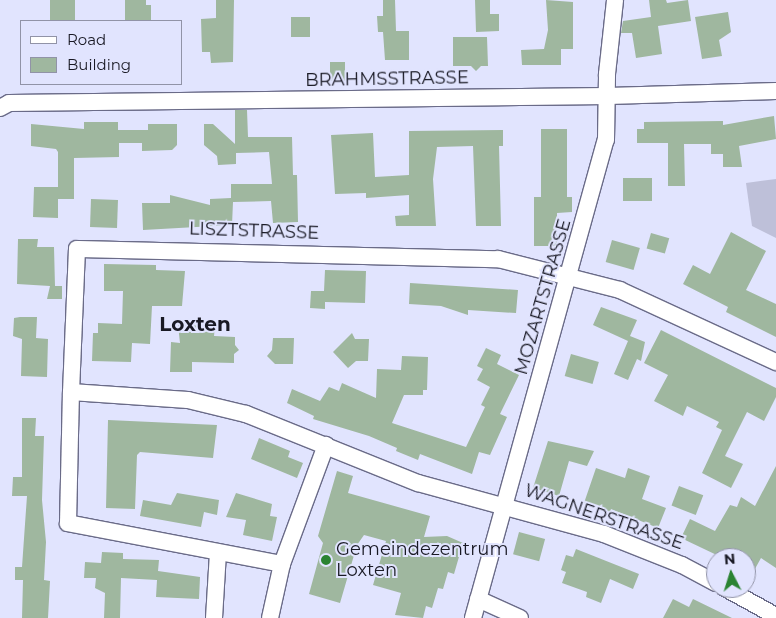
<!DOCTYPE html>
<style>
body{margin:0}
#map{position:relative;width:776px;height:618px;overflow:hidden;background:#e1e4fe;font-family:Montserrat,sans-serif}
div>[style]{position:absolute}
.green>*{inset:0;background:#bec0d9}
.building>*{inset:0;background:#9fb79f;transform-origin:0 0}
.roads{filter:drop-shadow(1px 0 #6a6b88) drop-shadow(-1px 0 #6a6b88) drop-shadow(0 1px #6a6b88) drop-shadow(0 -1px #6a6b88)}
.minor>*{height:16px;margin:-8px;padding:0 8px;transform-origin:8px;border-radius:8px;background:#fff}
.dots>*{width:14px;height:14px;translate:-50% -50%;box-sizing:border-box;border:2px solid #e1e4fe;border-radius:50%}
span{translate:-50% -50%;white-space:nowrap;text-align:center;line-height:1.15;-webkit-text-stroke:4px #e1e4fe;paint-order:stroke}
.street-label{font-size:18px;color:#191924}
.poi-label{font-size:18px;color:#191924}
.left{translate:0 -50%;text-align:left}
.quarter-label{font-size:20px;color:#191924;font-weight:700}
.legend{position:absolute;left:20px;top:20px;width:162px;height:65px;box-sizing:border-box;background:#e1e4fe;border:1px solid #9193a7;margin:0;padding:6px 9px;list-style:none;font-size:15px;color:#191924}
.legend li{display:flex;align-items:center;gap:10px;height:25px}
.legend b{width:25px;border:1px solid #9193a7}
.north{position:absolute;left:706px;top:548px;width:50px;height:50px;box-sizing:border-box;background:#e1e4fe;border:1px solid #9193a7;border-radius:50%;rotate:355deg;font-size:14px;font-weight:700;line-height:20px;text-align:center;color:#191924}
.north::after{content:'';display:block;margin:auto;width:18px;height:22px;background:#2a8332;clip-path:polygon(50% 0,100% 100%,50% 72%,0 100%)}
</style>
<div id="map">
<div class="green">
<i style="clip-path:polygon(776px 179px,776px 238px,752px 226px,746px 183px)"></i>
</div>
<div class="building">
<i style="left:50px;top:0;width:25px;height:21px"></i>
<i style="clip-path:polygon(125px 0,146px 0,146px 5px,151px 5px,151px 21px,125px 21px)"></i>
<i style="clip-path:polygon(216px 0,234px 0,233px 62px,211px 63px,210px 52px,202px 52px,201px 19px,216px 18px)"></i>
<i style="clip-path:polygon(383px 0,395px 0,396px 31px,409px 31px,409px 60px,385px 60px,383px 32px,378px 32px,377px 16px,383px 16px)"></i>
<i style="clip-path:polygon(475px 0,490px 0,490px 14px,499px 14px,499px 31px,476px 32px)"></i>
<i style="clip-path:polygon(546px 0,573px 2px,573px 49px,561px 49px,561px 65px,522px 65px,521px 50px,544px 49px,548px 30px)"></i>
<i style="clip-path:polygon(649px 0,666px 0,667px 3px,688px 0,691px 21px,658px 26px,662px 54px,636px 58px,632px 33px,621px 33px,623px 21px,651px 17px)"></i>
<i style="clip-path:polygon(728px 12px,731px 32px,719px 40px,722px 56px,702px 59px,695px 17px)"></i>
<i style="left:291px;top:17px;width:19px;height:20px"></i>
<i style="clip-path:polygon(453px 37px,487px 37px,488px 66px,481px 66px,476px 71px,471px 66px,453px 66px)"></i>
<i style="left:330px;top:62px;width:15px;height:19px"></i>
<i style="clip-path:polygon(235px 110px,247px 110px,248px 137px,292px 137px,293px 175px,297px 175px,298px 222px,273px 223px,271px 201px,233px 202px,232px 225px,143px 230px,142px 203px,170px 203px,170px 195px,210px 205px,210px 199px,231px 198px,231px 184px,272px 184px,269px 152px,236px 153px,236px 164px,218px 165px,217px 156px,204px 145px,204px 124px,213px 124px,235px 144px)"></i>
<i style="clip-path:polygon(774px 116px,776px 139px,739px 146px,742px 167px,723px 167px,723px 154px,711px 154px,711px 144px,684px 144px,685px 186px,668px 186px,668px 143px,637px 143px,637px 129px,644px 129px,644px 122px,723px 121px,723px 125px)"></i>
<i style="clip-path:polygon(84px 122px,118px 122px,118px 130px,148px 130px,148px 124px,177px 124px,177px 145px,172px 150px,142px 151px,142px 143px,119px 143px,119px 157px,74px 158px,74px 199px,58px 199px,58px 218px,33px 217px,34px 187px,58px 187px,58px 152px,56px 149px,31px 146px,31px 124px,84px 129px)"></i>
<i style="clip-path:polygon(541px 129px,567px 129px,567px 197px,572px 197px,572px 212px,557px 213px,557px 246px,534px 246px,534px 197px,541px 197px)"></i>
<i style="clip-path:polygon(503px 130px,503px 146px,499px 146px,501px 226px,476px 226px,473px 146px,437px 147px,433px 179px,436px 226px,396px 226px,395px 216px,409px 215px,409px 195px,366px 198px,366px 193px,335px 194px,331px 135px,373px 133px,375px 177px,409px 175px,409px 131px)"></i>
<i style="left:623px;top:178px;width:29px;height:23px"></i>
<i style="left:91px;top:199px;width:27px;height:28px;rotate:2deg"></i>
<i style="clip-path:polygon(731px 232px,766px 251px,746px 290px,776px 304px,776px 337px,726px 312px,728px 307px,683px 284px,693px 265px,710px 274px)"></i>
<i style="left:651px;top:233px;width:19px;height:16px;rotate:16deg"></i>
<i style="clip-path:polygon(18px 239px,38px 239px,37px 247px,54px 247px,55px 286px,62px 286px,62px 299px,47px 299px,50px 286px,17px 284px)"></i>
<i style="left:612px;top:240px;width:29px;height:23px;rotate:16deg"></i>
<i style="clip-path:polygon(104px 264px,156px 265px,156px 270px,185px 271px,182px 306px,152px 306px,150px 344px,132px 343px,131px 362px,92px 361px,93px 333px,98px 333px,98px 323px,122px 324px,123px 291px,104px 291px)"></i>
<i style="clip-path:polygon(325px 270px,366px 271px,365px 303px,325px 302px,325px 309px,310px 308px,311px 291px,324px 291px)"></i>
<i style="clip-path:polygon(410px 283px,518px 290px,516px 313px,468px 310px,468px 315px,441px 306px,409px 304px)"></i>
<i style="clip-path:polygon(601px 307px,637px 320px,630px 336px,645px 342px,641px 361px,637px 359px,628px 380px,614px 374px,628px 341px,593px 325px)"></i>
<i style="clip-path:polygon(20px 317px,37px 317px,36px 338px,48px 339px,47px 377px,21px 376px,22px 339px,13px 336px,14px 318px)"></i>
<i style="clip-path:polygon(178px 325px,215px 326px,214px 336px,235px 337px,235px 345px,239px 350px,234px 354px,234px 363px,192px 362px,192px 372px,170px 372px,171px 342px,180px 343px)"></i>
<i style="clip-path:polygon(661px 330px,776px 388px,776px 397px,764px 421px,747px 412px,725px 456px,743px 464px,731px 488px,702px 473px,722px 430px,716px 427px,719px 422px,687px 406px,683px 416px,654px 401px,668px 375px,644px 363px)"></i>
<i style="clip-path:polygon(352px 333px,355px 339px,369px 339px,368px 361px,356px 361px,348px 368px,333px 352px)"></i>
<i style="clip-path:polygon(273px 338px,294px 338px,293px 364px,275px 364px,267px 356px,272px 350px)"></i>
<i style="clip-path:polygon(486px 348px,501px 355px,497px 364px,519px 375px,500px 414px,507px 417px,490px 455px,479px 452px,472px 474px,420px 454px,418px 460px,396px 451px,397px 448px,369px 436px,313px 419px,314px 416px,287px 403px,292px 389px,320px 401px,329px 387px,339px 391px,342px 383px,376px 398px,377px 369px,401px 370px,402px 356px,428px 357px,427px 390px,423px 390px,423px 395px,404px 395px,392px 423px,466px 447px,485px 407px,481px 405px,490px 387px,477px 380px,483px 369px,477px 366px)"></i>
<i style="left:571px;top:354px;width:29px;height:23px;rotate:16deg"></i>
<i style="clip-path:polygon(22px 418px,36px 418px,35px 436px,44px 436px,42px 500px,46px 542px,44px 580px,50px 581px,48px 618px,22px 618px,23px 580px,15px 580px,15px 567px,22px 567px,25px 524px,27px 496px,12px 496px,13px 477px,22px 477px)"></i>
<i style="clip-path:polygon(108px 420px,217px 425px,213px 458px,140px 452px,137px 455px,135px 509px,106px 508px)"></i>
<i style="clip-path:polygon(259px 438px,290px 451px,288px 457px,303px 463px,297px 478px,251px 459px)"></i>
<i style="clip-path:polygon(548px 441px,594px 451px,587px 466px,569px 461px,559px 496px,533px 488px)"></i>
<i style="clip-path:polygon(776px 466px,776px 568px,761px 558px,746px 585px,746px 558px,723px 558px,681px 538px,690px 519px,715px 531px,730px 505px,737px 507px,741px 497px,755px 506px)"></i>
<i style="clip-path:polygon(596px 468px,625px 478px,628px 468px,650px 476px,642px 499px,666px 508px,658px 528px,611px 509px,610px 512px,584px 503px)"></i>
<i style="clip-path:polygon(337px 471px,353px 476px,348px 493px,430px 516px,424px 537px,447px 536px,463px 543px,454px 574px,448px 572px,443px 589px,438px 588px,432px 608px,426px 606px,423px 618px,395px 615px,401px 593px,373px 585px,386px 541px,364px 535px,357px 545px,340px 603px,309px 594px,323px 543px,318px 536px)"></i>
<i style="left:679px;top:486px;width:26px;height:21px;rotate:21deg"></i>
<i style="clip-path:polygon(177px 493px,219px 500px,217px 515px,204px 512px,201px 527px,140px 516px,143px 500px,171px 505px)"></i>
<i style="clip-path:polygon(236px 493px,272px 504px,270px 516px,277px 517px,272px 541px,243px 535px,246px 520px,226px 517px)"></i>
<i style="left:519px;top:532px;width:27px;height:23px;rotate:15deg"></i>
<i style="clip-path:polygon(576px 549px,639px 574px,633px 589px,610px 579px,601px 603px,586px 597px,587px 592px,562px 583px,566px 572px,561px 570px,566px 555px,573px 557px)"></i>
<i style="clip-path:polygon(102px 552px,123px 553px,123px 559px,159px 560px,158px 571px,200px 577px,199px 599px,156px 597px,157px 580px,121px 578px,120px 618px,104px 618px,105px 593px,95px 588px,96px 578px,84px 578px,85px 562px,101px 563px)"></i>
<i style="clip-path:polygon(673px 599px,689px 607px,693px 599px,732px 618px,663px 618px)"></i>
</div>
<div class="roads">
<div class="minor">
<i style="left:0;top:108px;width:10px;rotate:-29deg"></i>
<i style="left:9px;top:103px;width:599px;rotate:-0.67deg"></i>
<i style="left:608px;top:96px;width:168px;rotate:-1.7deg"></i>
<i style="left:71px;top:392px;width:143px;rotate:-87.6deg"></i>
<i style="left:77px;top:249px;width:421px;rotate:1.4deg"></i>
<i style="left:498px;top:259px;width:126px;rotate:14.3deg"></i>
<i style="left:620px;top:290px;width:172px;rotate:24.8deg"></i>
<i style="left:282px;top:564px;width:218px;rotate:-169.2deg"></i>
<i style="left:68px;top:523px;width:131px;rotate:-88.7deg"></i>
<i style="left:71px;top:392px;width:117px;rotate:3.9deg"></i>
<i style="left:188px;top:400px;width:60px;rotate:13.6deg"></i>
<i style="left:246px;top:414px;width:185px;rotate:21.9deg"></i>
<i style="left:418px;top:483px;width:193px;rotate:15.3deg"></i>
<i style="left:604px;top:534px;width:84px;rotate:21.7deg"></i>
<i style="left:682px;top:565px;width:38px;rotate:28deg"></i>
<i style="left:725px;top:588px;width:58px;rotate:28.8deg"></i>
<i style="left:478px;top:599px;width:46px;rotate:24.3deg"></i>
<i style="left:214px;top:618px;width:66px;rotate:-86.5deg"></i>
<i style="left:270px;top:618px;width:55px;rotate:-77.5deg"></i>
<i style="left:282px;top:564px;width:127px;rotate:-69.7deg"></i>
<i style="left:473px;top:618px;width:496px;rotate:-74.5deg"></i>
<i style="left:606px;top:140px;width:66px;rotate:-89.1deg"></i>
<i style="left:607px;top:74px;width:74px;rotate:-83.8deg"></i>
</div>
</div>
<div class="dots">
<i style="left:326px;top:560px;background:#2a8332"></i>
</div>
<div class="street-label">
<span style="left:387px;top:79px;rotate:-1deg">BRAHMSSTRASSE</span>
<span style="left:254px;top:231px;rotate:2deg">LISZTSTRASSE</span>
<span style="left:543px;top:297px;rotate:-74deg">MOZARTSTRASSE</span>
<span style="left:604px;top:517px;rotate:19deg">WAGNERSTRASSE</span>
</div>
<div class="poi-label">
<span class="left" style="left:336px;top:560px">Gemeindezentrum<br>Loxten</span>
</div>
<div class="quarter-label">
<span style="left:195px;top:324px">Loxten</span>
</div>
<ul class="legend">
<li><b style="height:6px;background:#fff"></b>Road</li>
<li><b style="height:14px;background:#9fb79f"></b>Building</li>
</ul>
<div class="north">N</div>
</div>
